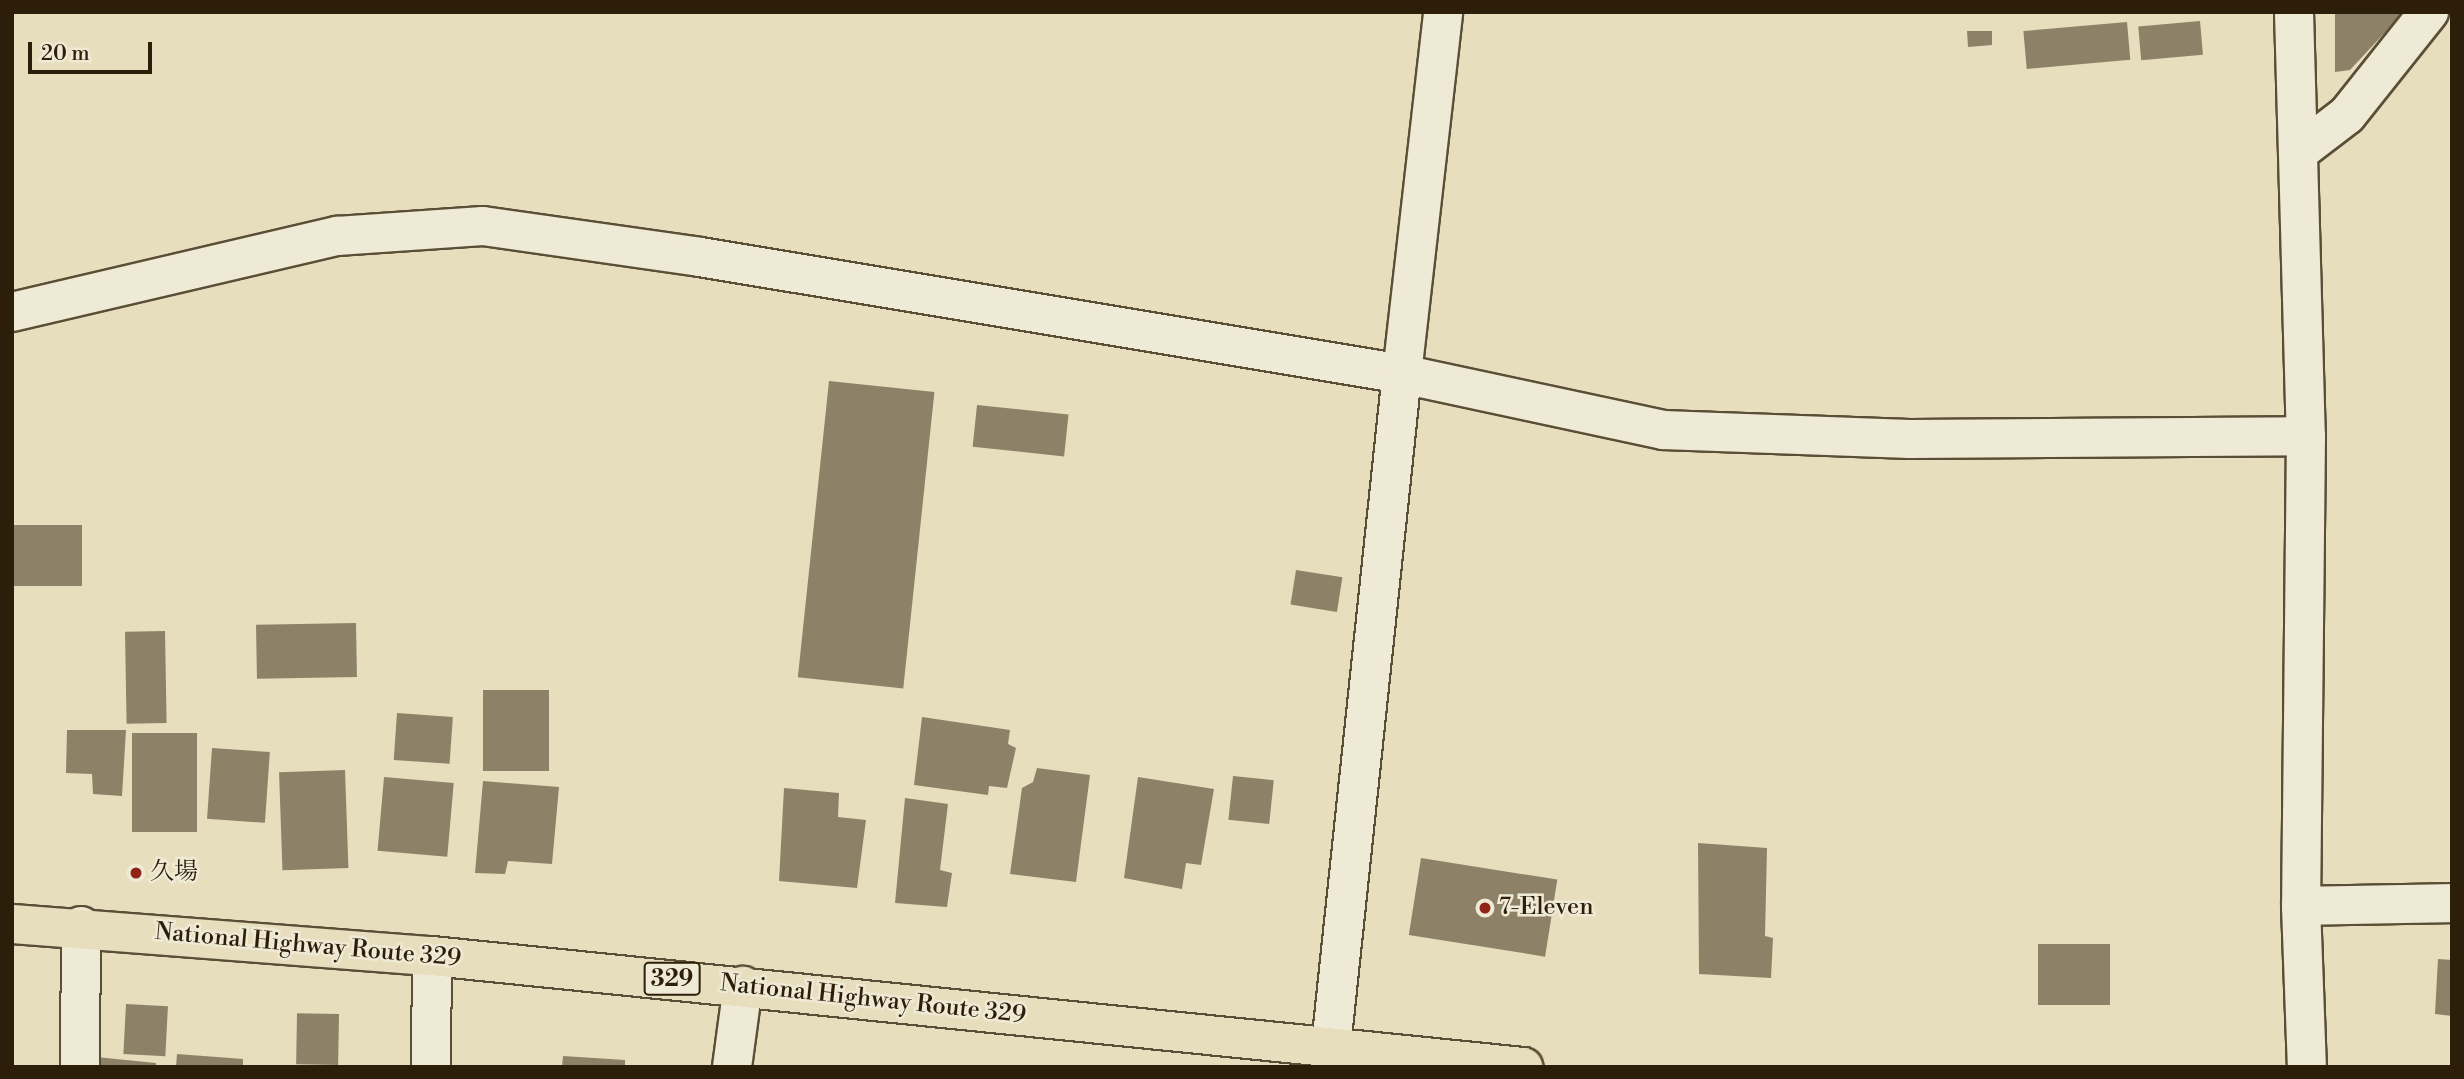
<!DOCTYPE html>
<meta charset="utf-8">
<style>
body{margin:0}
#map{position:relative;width:2464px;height:1079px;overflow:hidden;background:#e7debe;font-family:"Libre Bodoni","Noto Serif JP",serif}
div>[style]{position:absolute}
.building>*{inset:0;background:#8d8267;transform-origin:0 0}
.roads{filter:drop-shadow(2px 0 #5b4e36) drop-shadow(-2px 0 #5b4e36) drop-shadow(0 2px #5b4e36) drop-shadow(0 -2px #5b4e36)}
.street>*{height:38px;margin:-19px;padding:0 19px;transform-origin:19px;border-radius:19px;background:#efead5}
.secondary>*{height:38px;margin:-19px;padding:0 19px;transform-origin:19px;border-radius:19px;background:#efead5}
.highway>*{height:38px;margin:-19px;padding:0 19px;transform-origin:19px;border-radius:19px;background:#e7debe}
.dots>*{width:19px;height:19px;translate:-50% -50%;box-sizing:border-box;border:4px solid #efead5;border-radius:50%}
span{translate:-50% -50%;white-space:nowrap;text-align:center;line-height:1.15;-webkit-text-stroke:5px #efead5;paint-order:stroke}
.shield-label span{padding:2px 5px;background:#efead5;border:2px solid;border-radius:5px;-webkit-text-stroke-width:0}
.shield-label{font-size:23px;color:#2c1e08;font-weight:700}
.poi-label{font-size:24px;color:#2c1e08}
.left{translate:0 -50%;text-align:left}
.street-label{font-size:24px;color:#2c1e08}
.frame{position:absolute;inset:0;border:14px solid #2c1e08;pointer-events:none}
.scale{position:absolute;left:28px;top:42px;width:124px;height:32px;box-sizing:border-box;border:4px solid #2c1e08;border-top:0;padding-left:9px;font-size:21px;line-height:24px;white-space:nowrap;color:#2c1e08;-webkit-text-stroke:5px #efead5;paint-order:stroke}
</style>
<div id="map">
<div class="building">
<i style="clip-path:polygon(2335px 12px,2404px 12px,2350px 70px,2335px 72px)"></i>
<i style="left:2200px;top:21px;width:34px;height:62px;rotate:85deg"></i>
<i style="left:2127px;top:22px;width:38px;height:104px;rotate:85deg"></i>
<i style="clip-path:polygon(1967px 31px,1992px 31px,1992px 45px,1968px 47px)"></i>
<i style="left:829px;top:381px;width:106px;height:298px;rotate:6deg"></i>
<i style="left:977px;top:405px;width:92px;height:42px;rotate:6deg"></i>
<i style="left:82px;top:525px;width:61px;height:70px;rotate:90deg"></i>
<i style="left:1296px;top:570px;width:47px;height:35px;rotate:9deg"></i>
<i style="left:356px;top:623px;width:54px;height:100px;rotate:89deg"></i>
<i style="left:165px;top:631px;width:92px;height:40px;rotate:89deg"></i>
<i style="left:549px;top:690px;width:81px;height:66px;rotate:90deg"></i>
<i style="left:397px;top:713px;width:56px;height:47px;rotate:4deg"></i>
<i style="clip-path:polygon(922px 717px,1010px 730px,1008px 744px,1016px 748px,1007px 788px,989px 786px,988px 795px,914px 785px)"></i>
<i style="clip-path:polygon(67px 730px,126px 730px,122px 796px,93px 794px,92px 774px,66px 773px)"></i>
<i style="left:132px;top:733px;width:65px;height:99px"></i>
<i style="left:212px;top:748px;width:58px;height:71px;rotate:4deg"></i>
<i style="clip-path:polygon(1037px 768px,1090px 775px,1076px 882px,1010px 874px,1022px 788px,1033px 782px)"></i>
<i style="left:345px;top:770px;width:98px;height:66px;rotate:88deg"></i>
<i style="left:1233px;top:776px;width:41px;height:44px;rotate:6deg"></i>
<i style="left:384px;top:777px;width:70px;height:74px;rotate:5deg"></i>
<i style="clip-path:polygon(1138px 777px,1214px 789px,1201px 865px,1186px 863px,1182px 889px,1124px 878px)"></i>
<i style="clip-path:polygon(483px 781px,559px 787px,552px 864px,508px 861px,505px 874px,475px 873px)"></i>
<i style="clip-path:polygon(784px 788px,839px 793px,838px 817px,866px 820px,857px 888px,779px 881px)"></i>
<i style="clip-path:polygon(905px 798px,948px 804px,940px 870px,952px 873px,947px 907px,895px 903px)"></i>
<i style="clip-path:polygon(1698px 843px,1767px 848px,1765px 936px,1773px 938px,1771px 978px,1699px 974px)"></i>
<i style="left:1421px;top:858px;width:138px;height:78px;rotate:9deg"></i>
<i style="left:2110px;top:944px;width:61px;height:72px;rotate:90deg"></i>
<i style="clip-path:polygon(2438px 959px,2452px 960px,2452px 1016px,2435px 1014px)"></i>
<i style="left:126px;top:1004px;width:42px;height:50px;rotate:3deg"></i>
<i style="left:339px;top:1014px;width:51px;height:42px;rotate:91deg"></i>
<i style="clip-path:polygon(177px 1054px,243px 1059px,243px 1067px,176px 1067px)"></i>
<i style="clip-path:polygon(563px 1056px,625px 1060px,625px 1067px,562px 1067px)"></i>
<i style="clip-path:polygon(96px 1057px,156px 1063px,156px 1067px,95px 1067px)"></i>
</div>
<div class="roads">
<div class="street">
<i style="left:2300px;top:151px;width:59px;rotate:-37.5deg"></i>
<i style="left:2347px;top:115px;width:132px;rotate:-51.5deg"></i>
<i style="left:1402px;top:374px;width:364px;rotate:-83.5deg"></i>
<i style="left:80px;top:1067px;width:141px;rotate:-89.6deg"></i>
<i style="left:431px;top:1067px;width:111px;rotate:-89.5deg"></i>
<i style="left:732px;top:1067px;width:82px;rotate:-82.3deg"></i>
</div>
<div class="secondary">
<i style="left:2294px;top:12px;width:424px;rotate:88.4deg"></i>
<i style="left:2306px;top:436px;width:470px;rotate:90.6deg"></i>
<i style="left:2301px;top:906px;width:161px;rotate:87.9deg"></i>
<i style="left:12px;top:312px;width:334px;rotate:-13.2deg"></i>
<i style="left:337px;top:236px;width:146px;rotate:-3.9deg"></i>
<i style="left:483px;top:226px;width:219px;rotate:8.1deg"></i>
<i style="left:700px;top:257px;width:712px;rotate:9.46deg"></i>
<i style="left:1402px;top:374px;width:267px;rotate:12.1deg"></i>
<i style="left:1663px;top:430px;width:247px;rotate:2.1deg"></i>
<i style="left:1910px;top:439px;width:396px;rotate:-0.4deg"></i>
<i style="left:2301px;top:906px;width:151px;rotate:-1.1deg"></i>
<i style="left:1331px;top:1046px;width:676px;rotate:-83.97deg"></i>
</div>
<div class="highway">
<i style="left:12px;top:924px;width:421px;rotate:4.4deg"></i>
<i style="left:432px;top:956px;width:1097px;rotate:5.81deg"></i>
</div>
</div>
<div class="dots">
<i style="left:136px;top:873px;background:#8f2418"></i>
<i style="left:1485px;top:908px;background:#8f2418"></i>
</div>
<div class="shield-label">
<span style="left:672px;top:979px">329</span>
</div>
<div class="poi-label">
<span class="left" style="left:150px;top:873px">久場</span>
<span class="left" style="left:1499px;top:908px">7-Eleven</span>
</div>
<div class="street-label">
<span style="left:308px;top:946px;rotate:5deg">National Highway Route 329</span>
<span style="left:873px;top:1000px;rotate:6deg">National Highway Route 329</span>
</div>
<div class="frame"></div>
<div class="scale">20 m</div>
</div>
